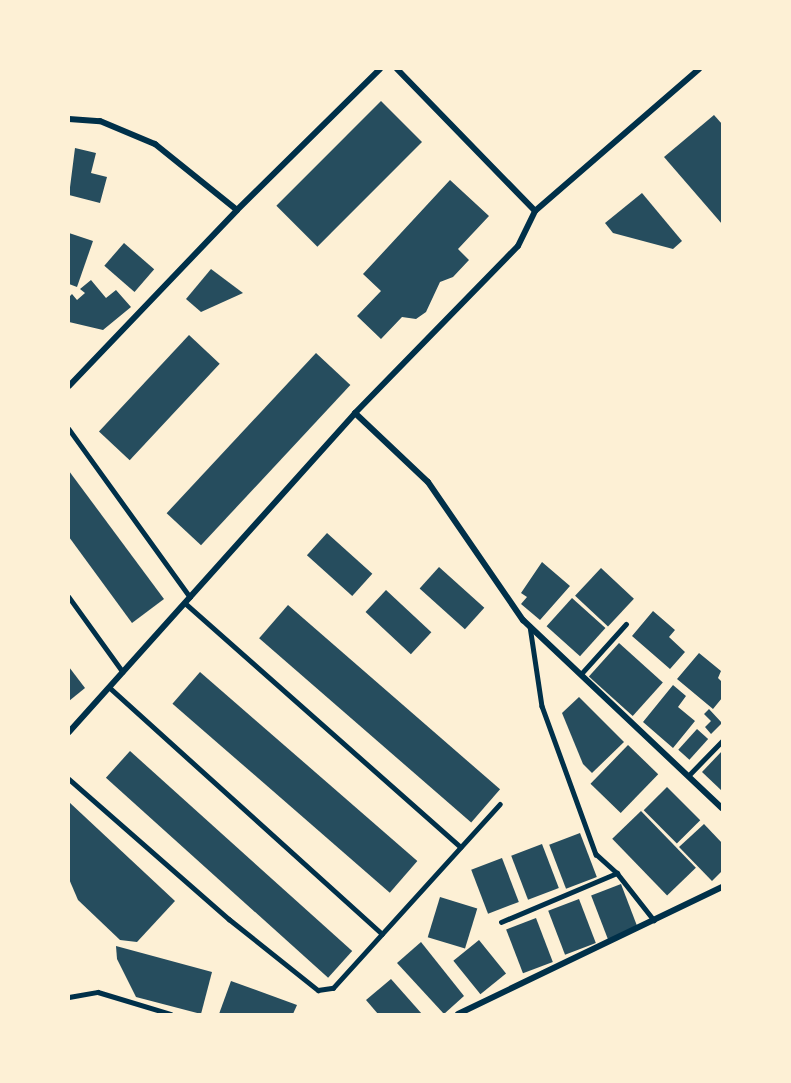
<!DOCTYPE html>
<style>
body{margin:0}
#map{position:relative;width:791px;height:1083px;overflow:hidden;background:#fdf0d5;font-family:Rubik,sans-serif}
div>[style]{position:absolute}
.building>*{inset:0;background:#264d5e;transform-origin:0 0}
.service>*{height:4.5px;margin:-2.25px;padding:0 2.25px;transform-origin:2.25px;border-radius:2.25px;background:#003049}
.minor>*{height:6px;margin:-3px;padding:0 3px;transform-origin:3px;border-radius:3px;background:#003049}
span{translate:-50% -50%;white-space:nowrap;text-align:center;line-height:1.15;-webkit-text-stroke:4.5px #fdf0d5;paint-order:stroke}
.frame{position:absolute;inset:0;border:70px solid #fdf0d5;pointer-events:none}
</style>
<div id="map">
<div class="building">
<i style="left:381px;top:101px;width:58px;height:148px;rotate:45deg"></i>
<i style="clip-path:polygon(714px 115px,722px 124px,722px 224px,664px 157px)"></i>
<i style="clip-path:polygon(75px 148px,96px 153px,91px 173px,107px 177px,100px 203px,69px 195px)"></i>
<i style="clip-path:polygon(450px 180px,489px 216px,458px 249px,469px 260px,453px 277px,440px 282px,426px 312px,416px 319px,402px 317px,381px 339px,357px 316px,381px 291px,363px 274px)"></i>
<i style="clip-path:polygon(642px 193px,682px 241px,673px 249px,613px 233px,605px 223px)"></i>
<i style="clip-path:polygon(69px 233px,93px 241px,77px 287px,69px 284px)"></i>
<i style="left:124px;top:243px;width:40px;height:30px;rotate:41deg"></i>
<i style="clip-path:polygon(211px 269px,243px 293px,201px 312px,186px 299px)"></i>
<i style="clip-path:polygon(91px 280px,106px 298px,116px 290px,131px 307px,103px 330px,69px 322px,69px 297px,72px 294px,77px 300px,85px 293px,80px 289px)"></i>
<i style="left:189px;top:335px;width:42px;height:132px;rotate:43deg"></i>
<i style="left:316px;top:353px;width:47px;height:219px;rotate:43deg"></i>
<i style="clip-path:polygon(69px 471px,164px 599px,132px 623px,69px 537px)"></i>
<i style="left:327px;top:533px;width:61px;height:30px;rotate:42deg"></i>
<i style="clip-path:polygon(542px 562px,570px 586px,540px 620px,521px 604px,527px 597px,521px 593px)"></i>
<i style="left:439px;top:567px;width:61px;height:29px;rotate:42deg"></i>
<i style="left:601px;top:568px;width:45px;height:38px;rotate:43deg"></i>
<i style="left:386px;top:590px;width:62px;height:30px;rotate:43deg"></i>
<i style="left:572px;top:598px;width:45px;height:38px;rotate:42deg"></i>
<i style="left:288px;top:605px;width:281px;height:44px;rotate:41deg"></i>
<i style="clip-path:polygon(653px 611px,675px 630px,669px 637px,685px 652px,670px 669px,632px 636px)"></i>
<i style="left:619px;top:643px;width:59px;height:45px;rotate:42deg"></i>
<i style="clip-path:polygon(699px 653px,721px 671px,718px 678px,722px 682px,722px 698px,713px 709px,677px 679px)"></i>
<i style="clip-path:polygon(69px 667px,85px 688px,69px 701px)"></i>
<i style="left:200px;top:672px;width:288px;height:42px;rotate:41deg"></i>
<i style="clip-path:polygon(673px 685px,686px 696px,678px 707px,695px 721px,673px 748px,643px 722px)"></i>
<i style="clip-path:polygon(579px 697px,624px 742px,592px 773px,583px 764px,562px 713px)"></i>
<i style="clip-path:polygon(709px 709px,722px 723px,711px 734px,705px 727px,711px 721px,704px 714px)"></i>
<i style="left:697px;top:729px;width:15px;height:28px;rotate:42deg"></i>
<i style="left:628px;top:745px;width:42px;height:54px;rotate:44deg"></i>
<i style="left:130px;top:751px;width:299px;height:36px;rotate:42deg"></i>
<i style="clip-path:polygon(722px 751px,722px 791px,702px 772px)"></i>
<i style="left:667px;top:787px;width:47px;height:33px;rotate:45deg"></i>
<i style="clip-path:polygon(69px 802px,175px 901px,137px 942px,120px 940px,78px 900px,69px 879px)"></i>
<i style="left:641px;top:811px;width:79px;height:40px;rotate:46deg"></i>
<i style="clip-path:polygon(704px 824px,722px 843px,722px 871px,712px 881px,679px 847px)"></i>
<i style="left:580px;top:833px;width:47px;height:33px;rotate:69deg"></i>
<i style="left:542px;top:844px;width:47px;height:33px;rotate:69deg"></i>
<i style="left:502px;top:858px;width:47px;height:33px;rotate:69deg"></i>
<i style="left:621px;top:884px;width:47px;height:32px;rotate:69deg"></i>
<i style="left:440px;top:897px;width:39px;height:42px;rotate:17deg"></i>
<i style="left:579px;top:899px;width:47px;height:33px;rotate:69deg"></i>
<i style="left:536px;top:918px;width:47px;height:32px;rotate:69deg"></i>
<i style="left:479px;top:940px;width:43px;height:33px;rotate:51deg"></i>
<i style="clip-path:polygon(421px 942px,464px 996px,444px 1014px,397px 963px)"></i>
<i style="clip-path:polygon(116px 946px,212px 972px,201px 1014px,136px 997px,117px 959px)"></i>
<i style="clip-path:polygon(391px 979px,422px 1014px,378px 1014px,366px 1000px)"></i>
<i style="clip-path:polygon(231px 981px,297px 1005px,293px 1014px,219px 1014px)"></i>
</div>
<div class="service">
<i style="left:69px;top:429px;width:207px;rotate:54.2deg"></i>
<i style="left:69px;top:597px;width:92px;rotate:54.2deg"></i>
<i style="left:185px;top:603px;width:368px;rotate:41.5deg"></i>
<i style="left:530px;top:626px;width:81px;rotate:81.5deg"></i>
<i style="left:542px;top:706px;width:158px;rotate:70deg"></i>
<i style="left:596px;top:854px;width:28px;rotate:42deg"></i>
<i style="left:617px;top:873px;width:60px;rotate:51.8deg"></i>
<i style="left:581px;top:674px;width:67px;rotate:-48deg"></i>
<i style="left:109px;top:687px;width:368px;rotate:42.1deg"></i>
<i style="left:688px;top:776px;width:49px;rotate:-45.8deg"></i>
<i style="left:69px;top:779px;width:213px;rotate:41.2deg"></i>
<i style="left:229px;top:919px;width:114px;rotate:38.6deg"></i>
<i style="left:318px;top:990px;width:15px;rotate:-8deg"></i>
<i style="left:333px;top:988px;width:248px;rotate:-47.8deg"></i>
<i style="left:501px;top:922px;width:126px;rotate:-22.9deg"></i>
<i style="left:69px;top:997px;width:29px;rotate:-10deg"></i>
<i style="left:98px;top:992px;width:76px;rotate:16.8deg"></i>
</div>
<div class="minor">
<i style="left:397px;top:69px;width:198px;rotate:45.8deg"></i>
<i style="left:69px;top:119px;width:31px;rotate:4deg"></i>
<i style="left:100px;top:121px;width:60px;rotate:22.7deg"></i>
<i style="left:155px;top:144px;width:105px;rotate:38.8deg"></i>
<i style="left:69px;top:386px;width:243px;rotate:-46.3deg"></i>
<i style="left:237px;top:210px;width:201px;rotate:-44.6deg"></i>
<i style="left:355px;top:413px;width:100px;rotate:43.4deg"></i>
<i style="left:428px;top:482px;width:168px;rotate:55.5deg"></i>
<i style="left:523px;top:620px;width:274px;rotate:43.4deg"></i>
<i style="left:69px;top:732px;width:428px;rotate:-48.1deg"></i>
<i style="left:355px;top:413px;width:233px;rotate:-45.7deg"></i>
<i style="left:518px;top:246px;width:39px;rotate:-64deg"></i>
<i style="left:535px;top:211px;width:217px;rotate:-40.9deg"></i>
<i style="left:458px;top:1014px;width:293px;rotate:-25.7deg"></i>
</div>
<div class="frame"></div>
</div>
